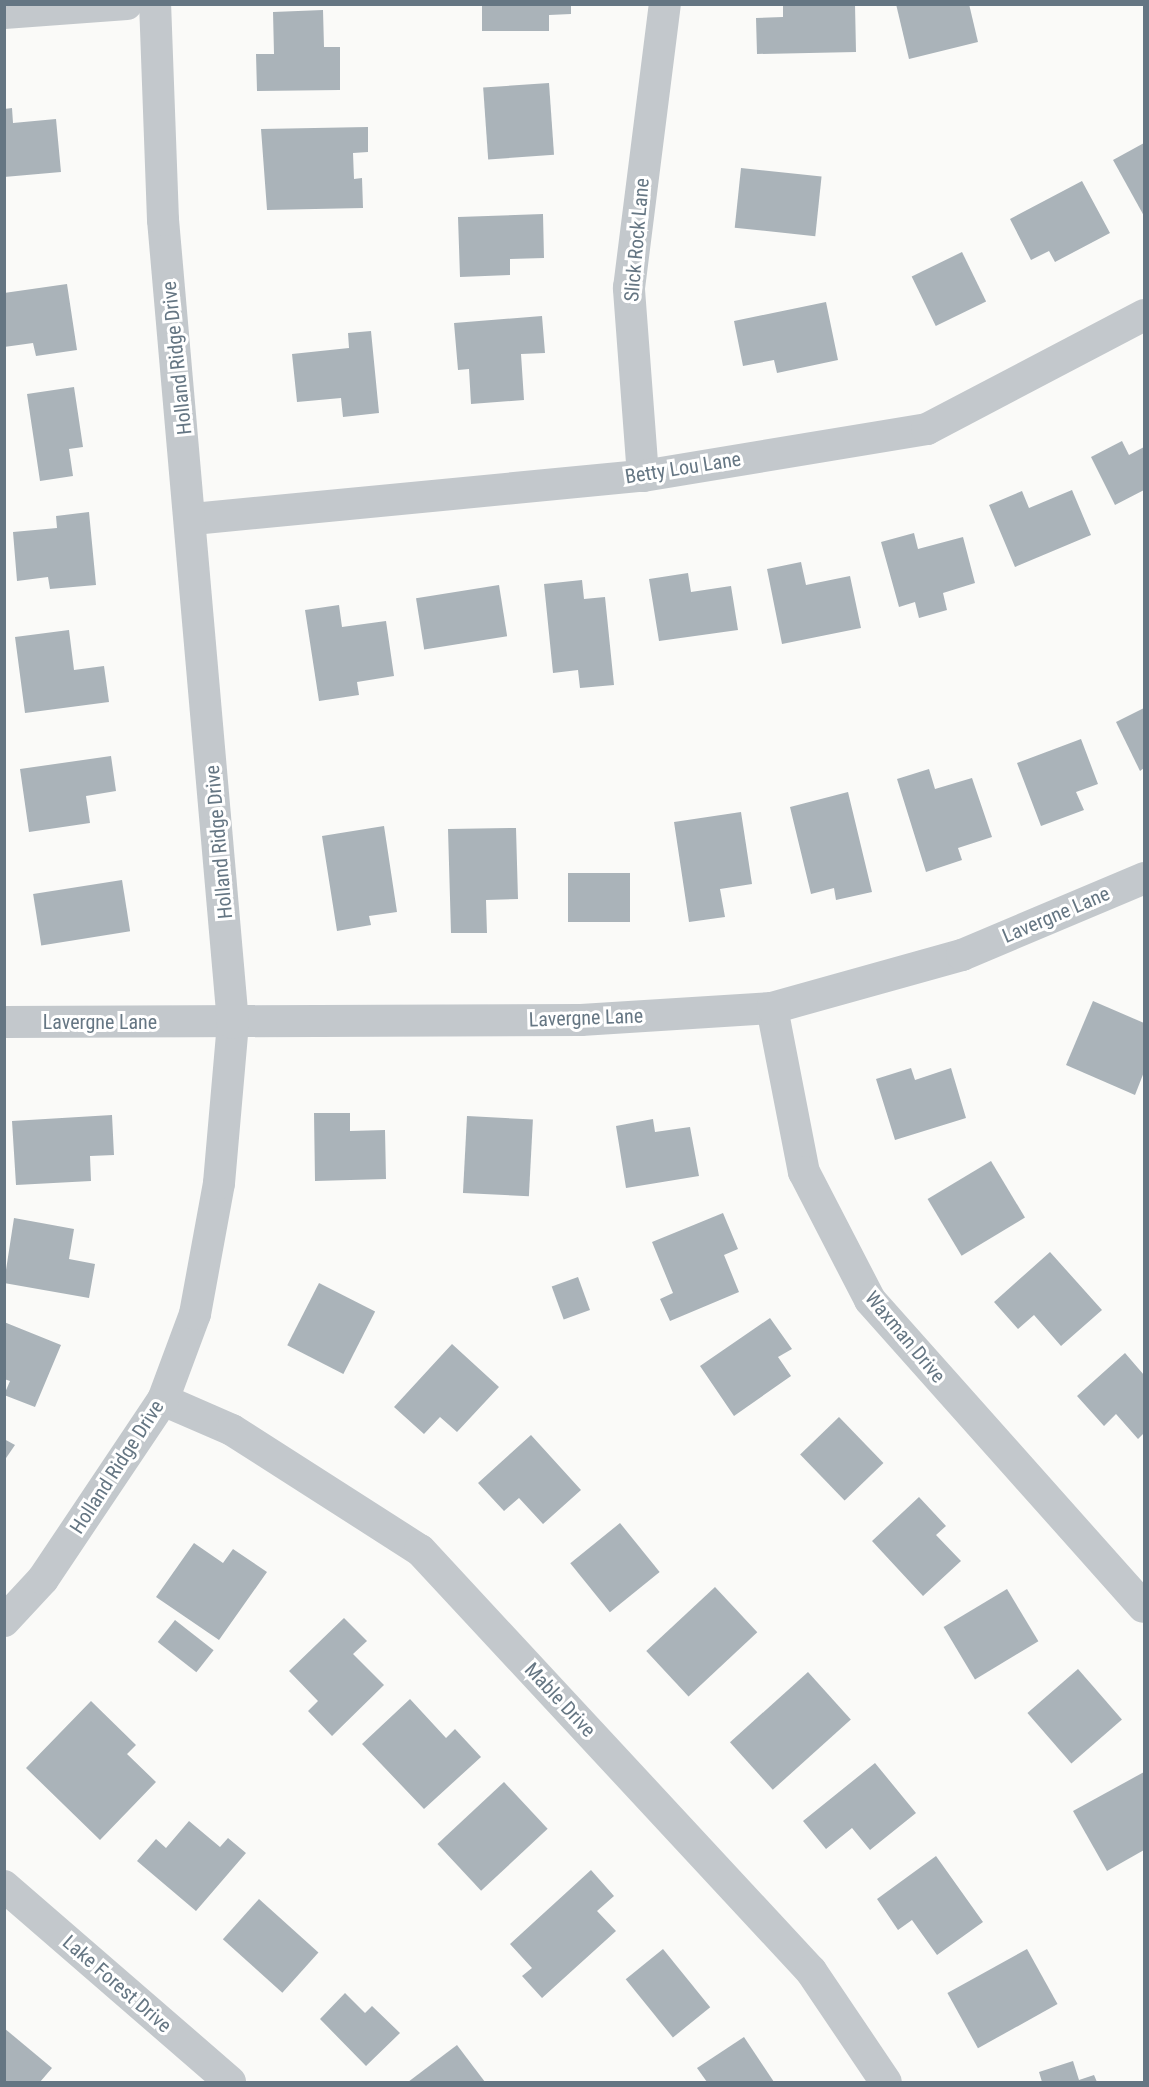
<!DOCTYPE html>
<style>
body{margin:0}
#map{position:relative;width:1149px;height:2087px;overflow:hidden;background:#fafaf8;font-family:"Roboto Condensed",sans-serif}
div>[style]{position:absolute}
.building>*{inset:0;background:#aab3b9;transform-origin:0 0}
.minor>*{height:32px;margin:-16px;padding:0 16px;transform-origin:16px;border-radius:16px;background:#c3c8cc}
span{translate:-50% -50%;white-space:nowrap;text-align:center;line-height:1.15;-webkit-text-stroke:6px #fff;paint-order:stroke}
.street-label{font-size:20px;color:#657683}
.frame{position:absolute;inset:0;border:6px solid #657683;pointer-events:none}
</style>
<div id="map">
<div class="building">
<i style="clip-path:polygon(482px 4px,571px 4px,571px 14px,549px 15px,549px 31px,482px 31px)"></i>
<i style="clip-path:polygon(783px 4px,855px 4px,856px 52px,757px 54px,756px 18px,783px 17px)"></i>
<i style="clip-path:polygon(896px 4px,969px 4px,978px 42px,909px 59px)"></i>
<i style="clip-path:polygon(323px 10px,324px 47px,340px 47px,340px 90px,257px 91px,256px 54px,274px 54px,273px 12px)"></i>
<i style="left:549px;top:83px;width:72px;height:66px;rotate:86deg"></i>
<i style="clip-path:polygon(12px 108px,13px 123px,56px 119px,61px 172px,4px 177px,4px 109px)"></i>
<i style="clip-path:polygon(368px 127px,368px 152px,353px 153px,354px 179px,362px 178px,363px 208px,267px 210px,261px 129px)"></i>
<i style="clip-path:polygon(1144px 143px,1144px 216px,1113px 160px)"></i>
<i style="left:741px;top:168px;width:81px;height:60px;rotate:6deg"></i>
<i style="clip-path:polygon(1082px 181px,1110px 233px,1055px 262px,1049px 251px,1031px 260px,1010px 219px)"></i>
<i style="clip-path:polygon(543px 214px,544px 258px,510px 259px,510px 275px,460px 277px,458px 217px)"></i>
<i style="left:962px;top:252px;width:55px;height:56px;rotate:64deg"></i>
<i style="clip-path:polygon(67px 284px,77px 350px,36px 356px,33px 343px,4px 347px,4px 293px)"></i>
<i style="clip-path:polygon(826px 302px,838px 360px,777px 373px,774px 360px,743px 366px,734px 321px)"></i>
<i style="clip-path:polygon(542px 316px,545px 353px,521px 354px,524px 400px,471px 404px,469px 369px,458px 370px,454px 323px)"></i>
<i style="clip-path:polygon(371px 331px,379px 413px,343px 417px,341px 398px,297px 402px,292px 354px,349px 348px,348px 333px)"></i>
<i style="clip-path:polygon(74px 387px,83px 447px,69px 449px,73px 476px,40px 481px,27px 394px)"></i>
<i style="clip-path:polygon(1122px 441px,1129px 455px,1144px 447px,1144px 490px,1115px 505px,1091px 457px)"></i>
<i style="clip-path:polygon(1072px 490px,1091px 535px,1015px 567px,989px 505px,1022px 491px,1029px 508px)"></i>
<i style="clip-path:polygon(89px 512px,96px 585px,50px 589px,48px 577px,17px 581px,13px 532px,57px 528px,56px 516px)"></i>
<i style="clip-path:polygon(914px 533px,918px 549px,963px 537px,975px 583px,943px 593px,947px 610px,919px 618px,915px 602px,899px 607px,881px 542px)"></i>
<i style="clip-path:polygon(801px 562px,806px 585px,850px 576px,861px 628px,782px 644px,767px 569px)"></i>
<i style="clip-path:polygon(688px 573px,691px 592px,731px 586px,738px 630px,659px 641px,649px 579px)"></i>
<i style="clip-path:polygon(582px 580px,584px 599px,605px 597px,614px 685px,580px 688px,578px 670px,553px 673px,544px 584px)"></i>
<i style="left:499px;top:585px;width:52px;height:84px;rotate:81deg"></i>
<i style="clip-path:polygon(339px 605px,342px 627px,386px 621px,394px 676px,357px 682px,359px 695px,319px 701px,305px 610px)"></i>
<i style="clip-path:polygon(69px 630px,74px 670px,104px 666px,109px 702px,25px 713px,15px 637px)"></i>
<i style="clip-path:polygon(1144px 708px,1144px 768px,1140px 771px,1116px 722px)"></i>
<i style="clip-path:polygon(1081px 739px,1098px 784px,1076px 792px,1084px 810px,1041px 826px,1017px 763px)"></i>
<i style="clip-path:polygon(111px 756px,116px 791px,86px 796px,90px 823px,29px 832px,20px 769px)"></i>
<i style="clip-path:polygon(929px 769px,935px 789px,972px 778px,992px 837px,958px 848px,962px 860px,926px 872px,897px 779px)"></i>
<i style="clip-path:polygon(848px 792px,872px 892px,836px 900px,834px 888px,811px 894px,790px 807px)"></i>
<i style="clip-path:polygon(741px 812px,752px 884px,720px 889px,725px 917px,689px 922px,674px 822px)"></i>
<i style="clip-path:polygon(384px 826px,397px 912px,369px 916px,371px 925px,337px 931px,322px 836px)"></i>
<i style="clip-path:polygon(516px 828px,518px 899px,486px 900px,487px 933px,451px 933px,448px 829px)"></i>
<i style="left:568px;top:873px;width:62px;height:49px"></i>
<i style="left:122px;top:880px;width:52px;height:90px;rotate:81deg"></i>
<i style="clip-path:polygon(1093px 1001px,1144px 1023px,1144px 1072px,1135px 1095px,1066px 1065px)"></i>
<i style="clip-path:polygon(911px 1068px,915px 1080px,951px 1068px,966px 1118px,895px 1140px,876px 1079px)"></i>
<i style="clip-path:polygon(314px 1113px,350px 1113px,350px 1131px,385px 1130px,386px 1179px,315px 1181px)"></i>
<i style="clip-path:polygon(112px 1115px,114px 1155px,90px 1156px,91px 1181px,16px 1185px,12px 1121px)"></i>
<i style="left:467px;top:1116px;width:66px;height:77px;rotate:3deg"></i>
<i style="clip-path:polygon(653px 1119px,655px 1132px,690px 1127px,699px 1176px,626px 1188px,616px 1126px)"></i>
<i style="left:991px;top:1161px;width:66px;height:74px;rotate:59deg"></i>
<i style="clip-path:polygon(723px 1213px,738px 1249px,724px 1255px,739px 1292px,670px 1321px,660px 1299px,673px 1293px,652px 1242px)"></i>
<i style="clip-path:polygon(14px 1218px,74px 1229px,69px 1259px,95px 1264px,89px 1298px,4px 1283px)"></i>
<i style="clip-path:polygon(1050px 1252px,1102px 1310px,1061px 1346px,1034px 1315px,1018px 1329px,994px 1302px)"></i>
<i style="left:578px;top:1277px;width:35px;height:28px;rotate:70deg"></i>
<i style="left:319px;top:1283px;width:63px;height:70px;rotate:27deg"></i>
<i style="clip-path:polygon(770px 1318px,792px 1349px,778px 1357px,791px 1376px,734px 1416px,700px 1366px)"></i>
<i style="clip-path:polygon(4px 1322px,61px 1345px,35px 1407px,4px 1395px,10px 1381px,4px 1379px)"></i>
<i style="clip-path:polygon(452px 1344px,499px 1387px,457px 1432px,440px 1417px,424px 1434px,394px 1407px)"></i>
<i style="clip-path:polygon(1125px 1353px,1144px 1375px,1144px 1433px,1138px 1439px,1116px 1414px,1104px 1426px,1077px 1396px)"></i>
<i style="left:839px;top:1417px;width:64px;height:54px;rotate:46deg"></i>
<i style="clip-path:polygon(531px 1435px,581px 1490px,543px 1524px,519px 1498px,504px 1511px,478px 1483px)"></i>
<i style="clip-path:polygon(4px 1439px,15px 1445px,4px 1461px)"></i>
<i style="clip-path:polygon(919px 1497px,946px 1526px,936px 1535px,961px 1561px,923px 1596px,872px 1541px)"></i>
<i style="left:620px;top:1523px;width:63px;height:64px;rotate:51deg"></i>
<i style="clip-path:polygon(194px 1543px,223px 1563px,233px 1549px,267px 1572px,219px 1640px,156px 1597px)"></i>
<i style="left:715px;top:1587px;width:62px;height:94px;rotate:47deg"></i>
<i style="left:1007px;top:1589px;width:61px;height:74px;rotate:59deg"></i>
<i style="clip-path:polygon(344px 1618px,367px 1641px,353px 1654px,384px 1685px,332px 1736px,308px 1711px,318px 1701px,289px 1671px)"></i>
<i style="left:175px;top:1620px;width:49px;height:28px;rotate:38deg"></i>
<i style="left:1078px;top:1669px;width:67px;height:67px;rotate:49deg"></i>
<i style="left:808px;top:1672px;width:64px;height:105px;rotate:48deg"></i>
<i style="clip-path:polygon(410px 1699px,446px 1738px,455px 1729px,481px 1757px,424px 1809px,362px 1744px)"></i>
<i style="clip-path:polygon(91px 1701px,136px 1745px,127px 1754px,156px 1782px,100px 1840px,26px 1768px)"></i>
<i style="clip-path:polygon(875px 1763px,916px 1813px,870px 1850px,852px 1828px,826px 1849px,803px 1821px)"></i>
<i style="clip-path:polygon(1144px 1772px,1144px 1850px,1107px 1871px,1073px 1811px)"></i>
<i style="left:504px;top:1782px;width:64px;height:91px;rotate:47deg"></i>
<i style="clip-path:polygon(189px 1821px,220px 1847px,228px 1838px,246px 1853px,196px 1911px,137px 1861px,156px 1839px,166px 1848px)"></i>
<i style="clip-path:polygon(936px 1856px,983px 1922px,937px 1955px,912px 1920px,898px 1930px,877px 1899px)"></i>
<i style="clip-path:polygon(591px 1870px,614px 1896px,597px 1911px,616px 1931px,542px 1998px,522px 1976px,532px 1968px,510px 1944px)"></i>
<i style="left:259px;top:1899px;width:80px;height:54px;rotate:42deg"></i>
<i style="left:663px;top:1949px;width:75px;height:48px;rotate:51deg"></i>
<i style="left:1027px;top:1949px;width:63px;height:91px;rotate:61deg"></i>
<i style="clip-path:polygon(345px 1993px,365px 2013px,372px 2006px,400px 2033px,366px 2066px,320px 2019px)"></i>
<i style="clip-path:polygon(4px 2028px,52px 2068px,40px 2082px,4px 2082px)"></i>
<i style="clip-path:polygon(744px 2037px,774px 2082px,707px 2082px,697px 2068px)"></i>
<i style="clip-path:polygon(457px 2045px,485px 2082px,408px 2082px)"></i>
<i style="clip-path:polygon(1073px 2061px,1079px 2080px,1094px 2075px,1097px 2082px,1042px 2082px,1039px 2072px)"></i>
</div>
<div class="minor">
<i style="left:4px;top:13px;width:123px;rotate:-4.2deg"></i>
<i style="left:643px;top:476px;width:189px;rotate:-94.3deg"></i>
<i style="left:629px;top:288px;width:286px;rotate:-82.8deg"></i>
<i style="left:193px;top:519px;width:452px;rotate:-5.5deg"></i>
<i style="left:643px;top:476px;width:288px;rotate:-9.4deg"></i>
<i style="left:927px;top:429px;width:245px;rotate:-27.7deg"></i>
<i style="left:772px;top:1008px;width:167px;rotate:79deg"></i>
<i style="left:804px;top:1172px;width:144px;rotate:62.7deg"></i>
<i style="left:870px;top:1300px;width:411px;rotate:48.3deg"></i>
<i style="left:4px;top:1022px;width:577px;rotate:-0.2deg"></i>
<i style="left:581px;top:1020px;width:191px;rotate:-3.6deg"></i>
<i style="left:772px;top:1008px;width:197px;rotate:-15.6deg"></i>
<i style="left:962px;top:955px;width:198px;rotate:-22.9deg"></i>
<i style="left:163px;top:1400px;width:75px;rotate:23.5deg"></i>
<i style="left:232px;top:1430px;width:223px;rotate:32.6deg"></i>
<i style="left:420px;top:1550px;width:575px;rotate:47.12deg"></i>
<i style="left:811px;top:1971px;width:134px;rotate:56deg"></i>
<i style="left:4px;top:1621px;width:57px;rotate:-47.1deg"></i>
<i style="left:43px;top:1579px;width:216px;rotate:-56.2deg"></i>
<i style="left:163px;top:1400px;width:92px;rotate:-69.6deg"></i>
<i style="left:195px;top:1314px;width:133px;rotate:-79.6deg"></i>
<i style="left:219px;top:1183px;width:161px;rotate:-85deg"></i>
<i style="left:233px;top:1023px;width:806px;rotate:-94.98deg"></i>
<i style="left:163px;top:220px;width:216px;rotate:-92.1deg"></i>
<i style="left:4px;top:1886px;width:299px;rotate:40.9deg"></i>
</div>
<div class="street-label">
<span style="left:637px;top:240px;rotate:-85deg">Slick Rock Lane</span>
<span style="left:177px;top:358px;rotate:-96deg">Holland Ridge Drive</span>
<span style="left:683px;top:468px;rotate:-9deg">Betty Lou Lane</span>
<span style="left:219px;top:842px;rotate:-95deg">Holland Ridge Drive</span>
<span style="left:1056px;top:915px;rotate:-23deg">Lavergne Lane</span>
<span style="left:586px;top:1018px;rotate:-2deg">Lavergne Lane</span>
<span style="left:100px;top:1022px">Lavergne Lane</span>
<span style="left:905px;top:1337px;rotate:50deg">Waxman Drive</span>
<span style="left:117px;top:1467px;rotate:-57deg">Holland Ridge Drive</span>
<span style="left:560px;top:1700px;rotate:47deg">Mable Drive</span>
<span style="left:117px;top:1984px;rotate:41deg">Lake Forest Drive</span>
</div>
<div class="frame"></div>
</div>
